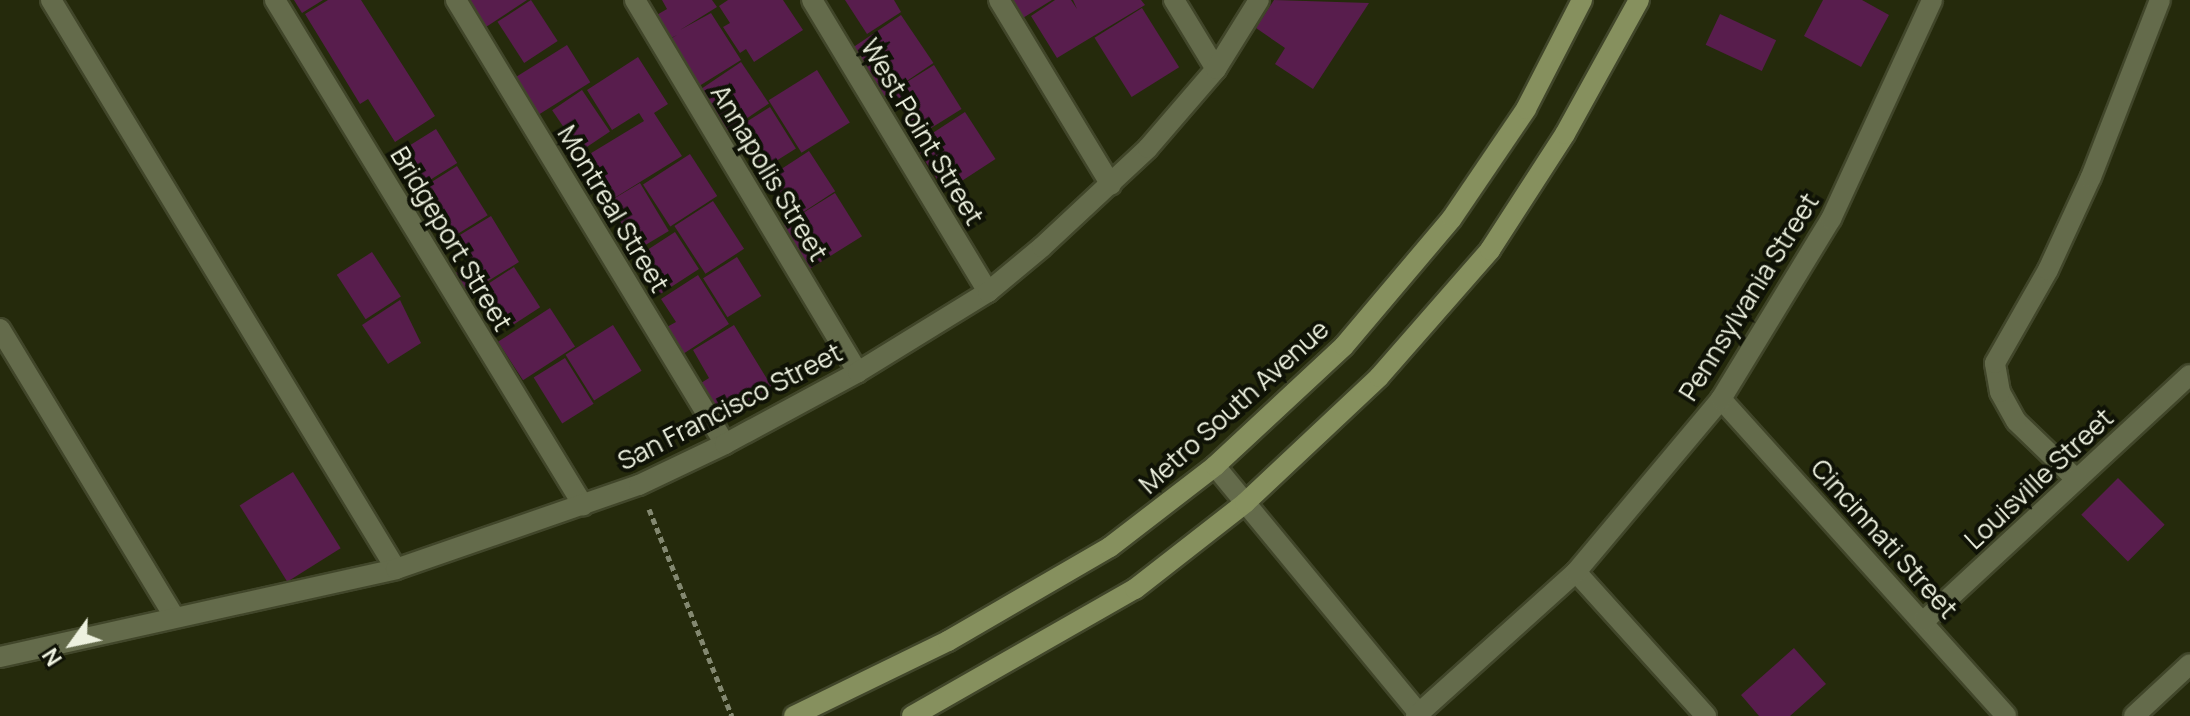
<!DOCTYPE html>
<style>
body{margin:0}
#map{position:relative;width:2190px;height:716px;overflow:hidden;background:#252a0c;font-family:Manrope,sans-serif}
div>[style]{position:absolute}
.building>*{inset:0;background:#581d4d;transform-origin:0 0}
.path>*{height:5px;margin-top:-2.5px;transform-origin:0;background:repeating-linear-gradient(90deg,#838870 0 6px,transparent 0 10px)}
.roads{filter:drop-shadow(2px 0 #41462a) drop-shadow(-2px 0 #41462a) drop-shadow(0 2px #41462a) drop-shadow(0 -2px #41462a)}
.street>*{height:20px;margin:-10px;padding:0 10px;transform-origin:10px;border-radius:10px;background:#646b4b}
.secondary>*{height:20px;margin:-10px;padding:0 10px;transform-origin:10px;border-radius:10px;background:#86905e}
span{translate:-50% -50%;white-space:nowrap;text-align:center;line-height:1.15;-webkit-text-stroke:8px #0f1206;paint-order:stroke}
.street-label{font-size:26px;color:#edf1df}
.north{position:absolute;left:32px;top:604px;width:80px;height:80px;-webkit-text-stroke:6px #0f1206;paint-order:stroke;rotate:237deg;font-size:22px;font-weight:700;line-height:32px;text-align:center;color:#edf1df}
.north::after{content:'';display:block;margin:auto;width:28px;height:36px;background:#edf1df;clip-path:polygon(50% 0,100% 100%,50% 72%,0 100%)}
</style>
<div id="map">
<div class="building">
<i style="clip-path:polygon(294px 0,323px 0,302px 13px)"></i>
<i style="clip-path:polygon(328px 0,361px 0,435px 116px,395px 142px,368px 99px,360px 104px,305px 14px)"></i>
<i style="clip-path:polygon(468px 0,527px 0,486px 27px)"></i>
<i style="left:531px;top:0;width:49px;height:40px;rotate:57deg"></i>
<i style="clip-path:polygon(662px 0,712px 0,717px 7px,680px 30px,711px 13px,741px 60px,696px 88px,667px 41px,677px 35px,669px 39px,655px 16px,667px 9px)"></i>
<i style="clip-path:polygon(728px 0,783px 0,803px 30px,754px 62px,746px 49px,740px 53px,723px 27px,730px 23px,719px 6px)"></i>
<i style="clip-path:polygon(845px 0,894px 0,901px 12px,867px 34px)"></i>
<i style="clip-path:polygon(1004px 0,1052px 0,1018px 21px)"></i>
<i style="clip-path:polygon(1055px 0,1071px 0,1077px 9px,1073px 0,1141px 0,1145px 5px,1057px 58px,1031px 16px)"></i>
<i style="clip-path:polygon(1274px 0,1369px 3px,1313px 89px,1275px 64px,1285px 48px,1256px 28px)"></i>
<i style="clip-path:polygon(1823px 0,1862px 0,1889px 15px,1861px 67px,1804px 36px)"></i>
<i style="left:1142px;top:8px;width:70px;height:56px;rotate:58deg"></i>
<i style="left:1720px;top:14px;width:62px;height:34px;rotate:25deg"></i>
<i style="left:901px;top:15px;width:58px;height:59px;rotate:56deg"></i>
<i style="left:567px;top:45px;width:44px;height:63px;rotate:58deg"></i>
<i style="clip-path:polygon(638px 57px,668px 104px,654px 113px,682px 156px,611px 200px,583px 158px,644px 121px,639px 113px,612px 130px,587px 90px)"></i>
<i style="left:741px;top:62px;width:50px;height:54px;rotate:56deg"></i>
<i style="left:934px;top:65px;width:52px;height:50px;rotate:58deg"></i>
<i style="left:817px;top:70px;width:62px;height:57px;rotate:58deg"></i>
<i style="left:582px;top:90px;width:50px;height:36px;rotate:56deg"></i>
<i style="left:770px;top:107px;width:49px;height:39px;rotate:58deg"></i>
<i style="left:965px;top:112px;width:56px;height:60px;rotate:57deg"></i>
<i style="left:436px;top:129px;width:40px;height:43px;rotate:58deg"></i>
<i style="left:809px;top:151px;width:48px;height:49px;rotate:57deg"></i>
<i style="left:690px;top:154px;width:50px;height:56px;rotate:57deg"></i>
<i style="left:457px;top:166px;width:58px;height:39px;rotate:58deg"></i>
<i style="left:640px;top:183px;width:56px;height:38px;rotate:59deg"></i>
<i style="left:835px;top:193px;width:51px;height:61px;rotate:58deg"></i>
<i style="left:713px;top:201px;width:57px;height:46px;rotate:57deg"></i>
<i style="clip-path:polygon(491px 216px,519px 262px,467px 294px,454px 274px,471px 264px,455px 238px)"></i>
<i style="left:675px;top:232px;width:44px;height:48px;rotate:57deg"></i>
<i style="left:372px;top:252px;width:53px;height:42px;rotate:57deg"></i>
<i style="left:737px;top:257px;width:46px;height:40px;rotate:58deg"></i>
<i style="left:514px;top:267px;width:48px;height:38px;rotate:57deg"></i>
<i style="clip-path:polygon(698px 275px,729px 324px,683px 354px,665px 328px,676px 322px,661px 299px)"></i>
<i style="clip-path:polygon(400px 300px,421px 343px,388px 364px,362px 325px)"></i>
<i style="left:550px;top:308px;width:46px;height:62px;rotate:57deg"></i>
<i style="left:613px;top:325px;width:54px;height:56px;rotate:58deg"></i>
<i style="clip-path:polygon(734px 325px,772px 387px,723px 417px,701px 383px,709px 378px,693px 350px)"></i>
<i style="left:565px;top:358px;width:54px;height:37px;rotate:58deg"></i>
<i style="left:293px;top:472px;width:90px;height:63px;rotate:58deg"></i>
<i style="left:2118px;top:478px;width:66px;height:52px;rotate:45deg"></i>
<i style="clip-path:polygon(1794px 648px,1826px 684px,1790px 716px,1759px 716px,1741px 695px)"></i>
</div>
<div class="path">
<i style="left:649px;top:509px;width:223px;rotate:68.2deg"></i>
</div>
<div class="roads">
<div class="street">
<i style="left:51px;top:0;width:665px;rotate:58.77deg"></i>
<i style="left:275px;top:0;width:592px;rotate:58.62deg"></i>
<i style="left:456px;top:0;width:519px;rotate:58.79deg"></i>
<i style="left:635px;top:0;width:434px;rotate:59.1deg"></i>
<i style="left:812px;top:0;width:341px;rotate:58.9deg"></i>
<i style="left:999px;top:0;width:216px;rotate:58.8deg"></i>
<i style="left:1174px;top:0;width:81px;rotate:58.7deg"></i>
<i style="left:0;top:329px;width:334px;rotate:58.8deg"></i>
<i style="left:1721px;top:399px;width:426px;rotate:48deg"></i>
<i style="left:1215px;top:466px;width:324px;rotate:50.5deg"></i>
<i style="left:2076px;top:479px;width:83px;rotate:-136deg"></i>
<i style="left:2016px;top:421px;width:33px;rotate:-119deg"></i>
<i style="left:2000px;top:392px;width:29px;rotate:-100deg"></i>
<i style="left:1995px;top:363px;width:107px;rotate:-60.3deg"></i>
<i style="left:2048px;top:270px;width:102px;rotate:-65.2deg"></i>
<i style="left:2091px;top:177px;width:190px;rotate:-68.7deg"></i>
<i style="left:1576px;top:572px;width:194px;rotate:47.9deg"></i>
<i style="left:1924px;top:621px;width:362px;rotate:-42.8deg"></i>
<i style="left:0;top:657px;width:406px;rotate:-12.5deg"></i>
<i style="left:396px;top:569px;width:257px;rotate:-19.1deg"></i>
<i style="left:639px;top:485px;width:95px;rotate:-25.5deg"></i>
<i style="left:725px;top:444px;width:151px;rotate:-28.4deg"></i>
<i style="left:858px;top:372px;width:153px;rotate:-31.6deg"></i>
<i style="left:988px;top:292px;width:70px;rotate:-39.8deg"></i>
<i style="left:1042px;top:247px;width:145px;rotate:-43deg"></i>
<i style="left:1148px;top:148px;width:104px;rotate:-49.3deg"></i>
<i style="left:1216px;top:69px;width:81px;rotate:-58.1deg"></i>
<i style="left:1416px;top:716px;width:215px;rotate:-42deg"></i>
<i style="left:1576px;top:572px;width:226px;rotate:-50deg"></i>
<i style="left:1721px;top:399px;width:211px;rotate:-58.6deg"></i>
<i style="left:1831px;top:219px;width:241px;rotate:-65.2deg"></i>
<i style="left:2134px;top:716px;width:76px;rotate:-42.9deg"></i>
</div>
<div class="secondary">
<i style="left:794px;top:716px;width:171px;rotate:-26deg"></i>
<i style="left:948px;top:641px;width:187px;rotate:-30.1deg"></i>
<i style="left:1110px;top:547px;width:133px;rotate:-37.6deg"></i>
<i style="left:1215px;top:466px;width:176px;rotate:-42.9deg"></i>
<i style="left:1344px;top:346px;width:167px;rotate:-49.8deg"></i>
<i style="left:1452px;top:218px;width:132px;rotate:-55.8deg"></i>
<i style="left:1526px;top:109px;width:123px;rotate:-62.8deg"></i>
<i style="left:912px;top:716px;width:257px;rotate:-29.7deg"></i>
<i style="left:1135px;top:589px;width:140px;rotate:-38deg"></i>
<i style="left:1245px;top:503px;width:184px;rotate:-43.2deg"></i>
<i style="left:1379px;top:377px;width:169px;rotate:-48.8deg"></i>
<i style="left:1490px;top:250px;width:138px;rotate:-57.1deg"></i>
<i style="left:1565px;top:134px;width:153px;rotate:-61.1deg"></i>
</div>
</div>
<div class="street-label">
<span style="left:922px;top:132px;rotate:59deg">West Point Street</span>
<span style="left:769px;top:173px;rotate:59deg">Annapolis Street</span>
<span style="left:613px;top:209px;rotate:59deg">Montreal Street</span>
<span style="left:451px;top:239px;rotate:59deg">Bridgeport Street</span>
<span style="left:1749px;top:297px;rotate:-58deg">Pennsylvania Street</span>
<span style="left:730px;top:407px;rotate:-27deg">San Francisco Street</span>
<span style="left:1234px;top:407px;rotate:-42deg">Metro South Avenue</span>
<span style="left:2039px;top:479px;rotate:-43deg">Louisville Street</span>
<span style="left:1884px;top:539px;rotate:48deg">Cincinnati Street</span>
</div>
<div class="north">N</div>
</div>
